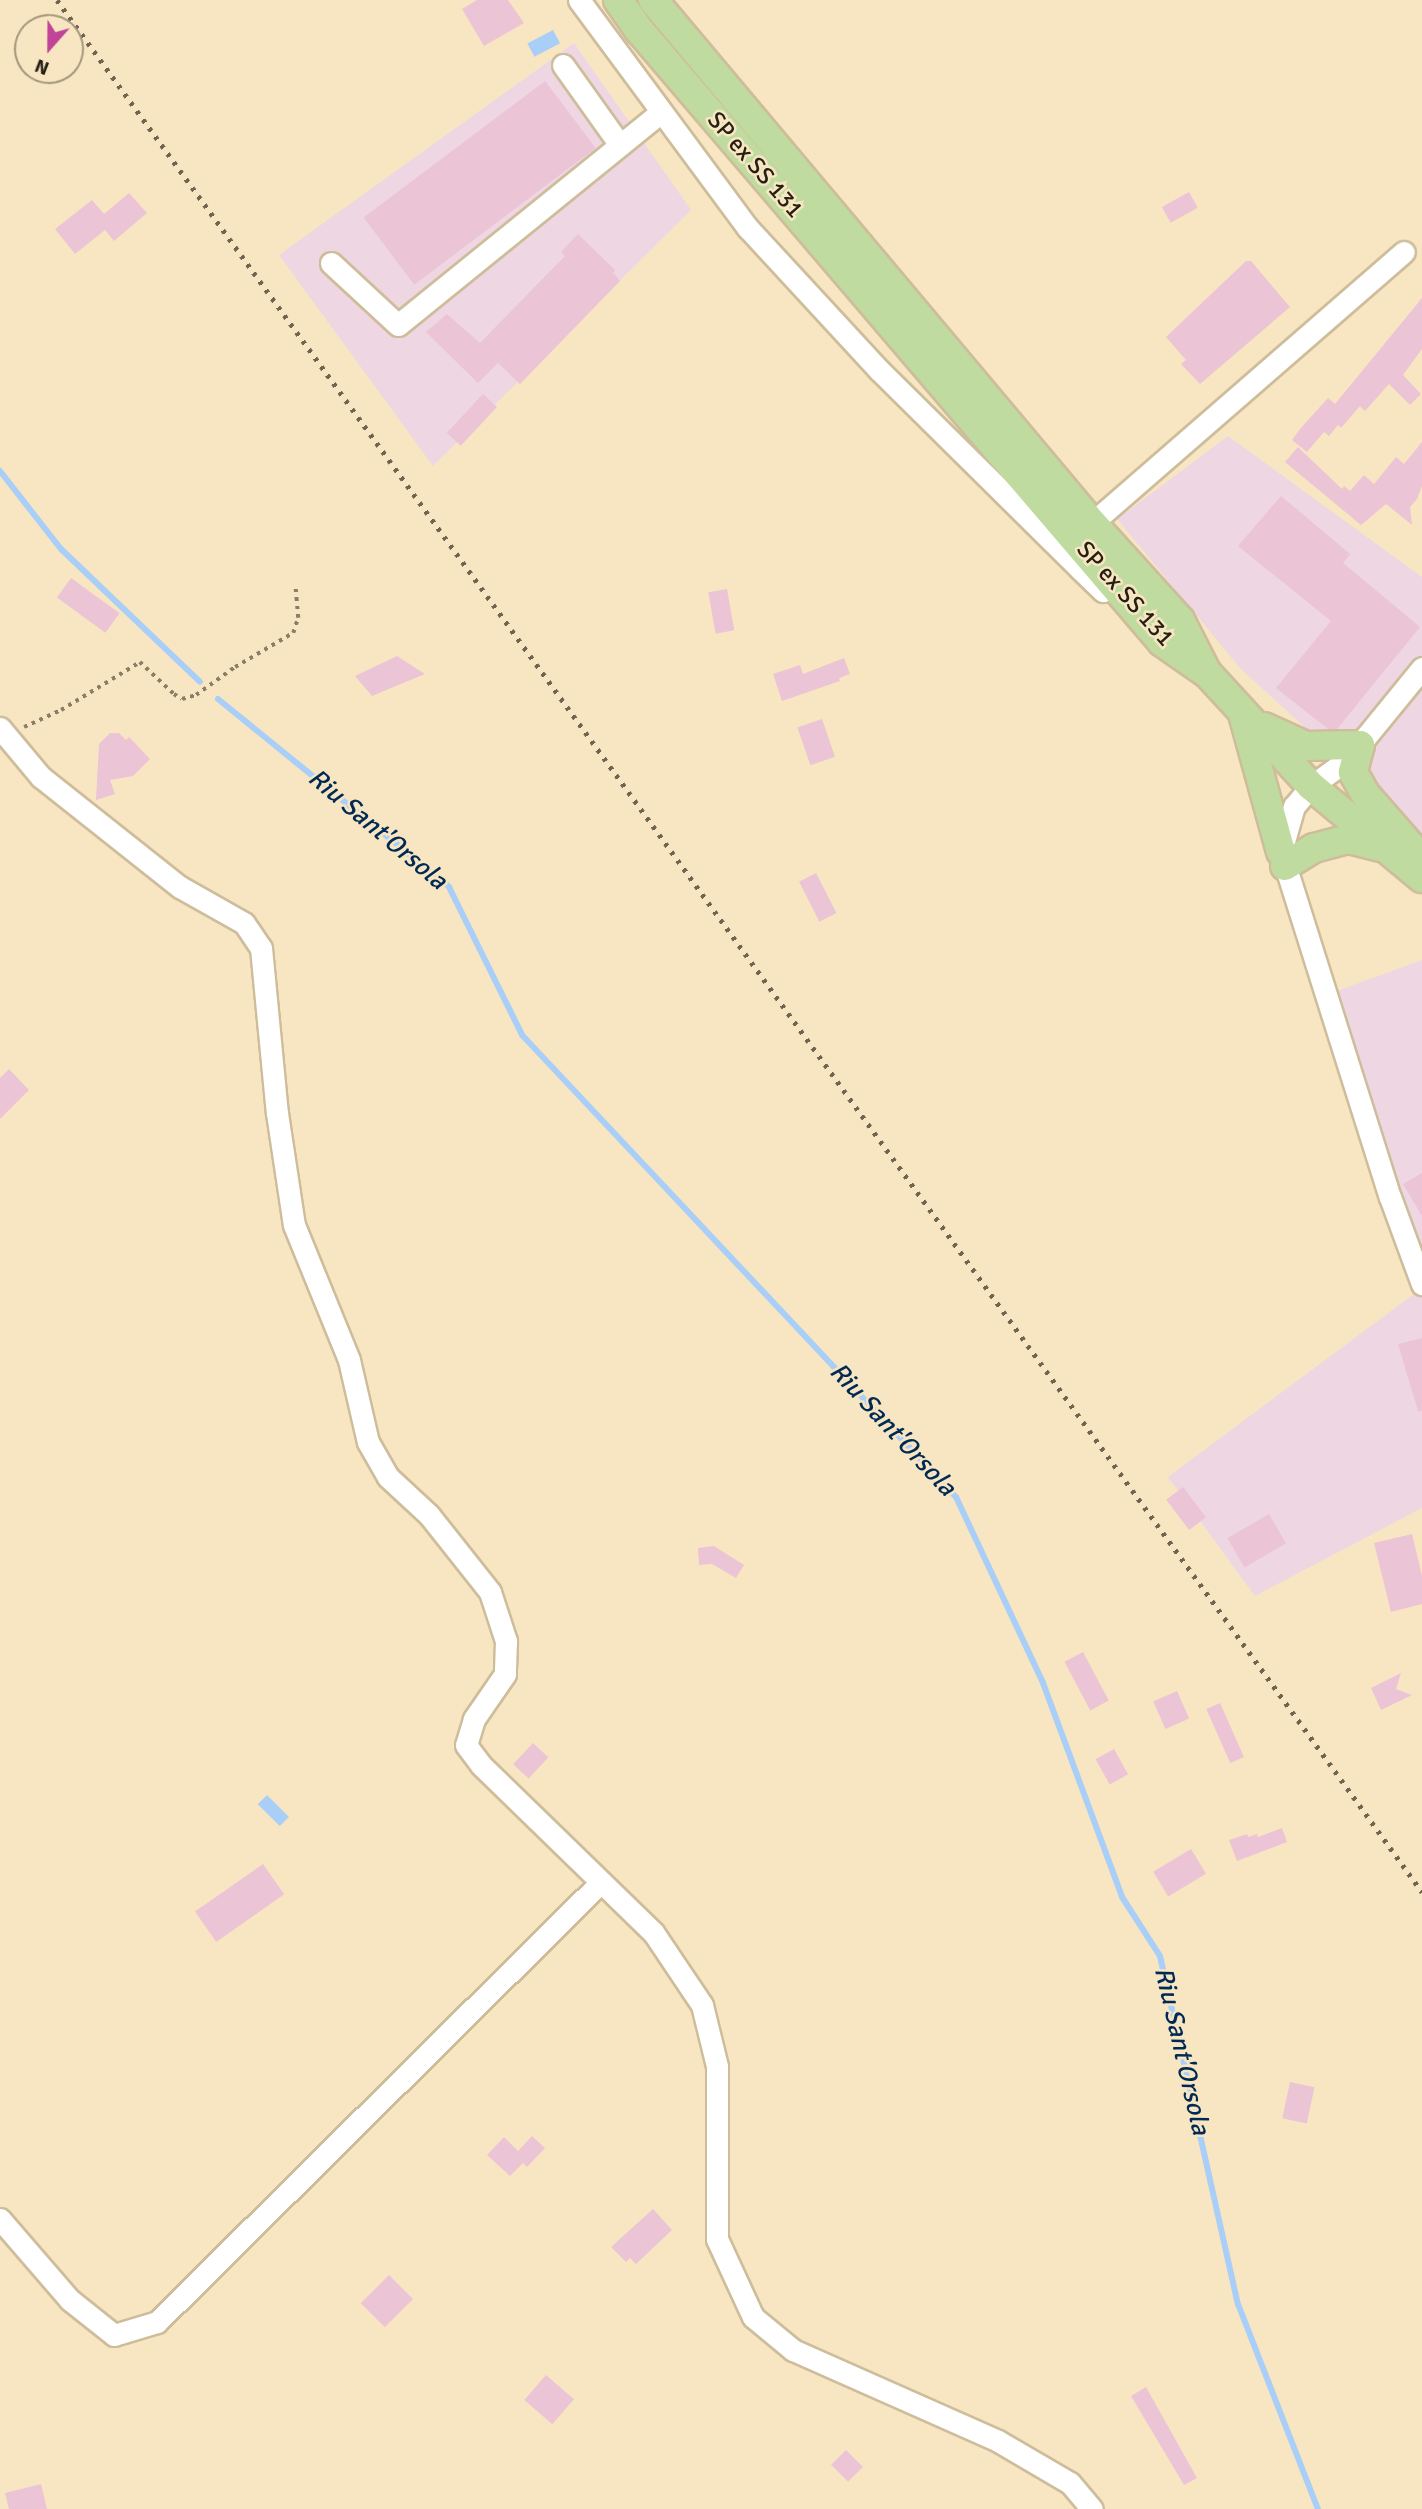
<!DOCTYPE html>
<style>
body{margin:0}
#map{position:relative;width:1422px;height:2509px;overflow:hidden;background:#f8e6c3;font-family:Signika,sans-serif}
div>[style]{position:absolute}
.industrial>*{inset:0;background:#eed6e2}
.water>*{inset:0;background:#a9cef7;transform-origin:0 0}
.stream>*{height:6px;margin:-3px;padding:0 3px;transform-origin:3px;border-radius:3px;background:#a9cef7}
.building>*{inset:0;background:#ebc4d5;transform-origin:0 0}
.path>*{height:3.5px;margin-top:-1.75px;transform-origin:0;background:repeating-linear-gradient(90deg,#8a7e67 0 3.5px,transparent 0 8.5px)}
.roads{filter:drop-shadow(2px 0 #cebd9b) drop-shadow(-2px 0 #cebd9b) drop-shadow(0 2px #cebd9b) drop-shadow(0 -2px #cebd9b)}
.minor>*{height:21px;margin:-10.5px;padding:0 10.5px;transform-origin:10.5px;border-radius:10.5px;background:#fff}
.major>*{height:28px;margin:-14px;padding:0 14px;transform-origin:14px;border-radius:14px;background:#c0db9f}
.rail>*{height:5px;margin-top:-2.5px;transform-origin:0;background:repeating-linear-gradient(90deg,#6e644f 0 3.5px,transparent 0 10.5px)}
span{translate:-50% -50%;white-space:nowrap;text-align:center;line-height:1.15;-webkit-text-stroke:5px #f8e6c3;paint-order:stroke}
.street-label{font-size:24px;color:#262013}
.water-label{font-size:26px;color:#002a53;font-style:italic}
.north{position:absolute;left:14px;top:14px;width:70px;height:70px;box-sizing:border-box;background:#f8e6c3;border:2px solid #a4977d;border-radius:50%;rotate:201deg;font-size:19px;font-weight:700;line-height:28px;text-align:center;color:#262013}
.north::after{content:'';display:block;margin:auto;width:24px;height:32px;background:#c04596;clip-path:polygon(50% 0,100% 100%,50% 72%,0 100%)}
</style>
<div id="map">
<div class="industrial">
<i style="clip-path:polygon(574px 43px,691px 210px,433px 466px,279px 255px)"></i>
<i style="clip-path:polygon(1228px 436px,1422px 577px,1422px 835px,1241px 669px,1117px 519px)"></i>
<i style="clip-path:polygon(1422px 960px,1422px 1286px,1334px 992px)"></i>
<i style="clip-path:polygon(1422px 1288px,1422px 1508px,1255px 1596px,1168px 1477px)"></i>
</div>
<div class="water">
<i style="left:553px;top:30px;width:15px;height:29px;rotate:62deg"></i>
<i style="left:267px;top:1795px;width:31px;height:13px;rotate:45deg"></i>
</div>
<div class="stream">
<i style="left:0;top:471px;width:99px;rotate:52deg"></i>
<i style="left:61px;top:549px;width:192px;rotate:43.7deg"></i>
<i style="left:218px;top:699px;width:298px;rotate:39.1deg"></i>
<i style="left:449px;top:887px;width:165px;rotate:63.7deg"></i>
<i style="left:522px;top:1035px;width:634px;rotate:46.79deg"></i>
<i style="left:956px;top:1497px;width:205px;rotate:64.9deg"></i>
<i style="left:1043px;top:1683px;width:228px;rotate:69.7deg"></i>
<i style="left:1122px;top:1897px;width:70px;rotate:57.2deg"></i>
<i style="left:1160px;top:1956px;width:357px;rotate:77.4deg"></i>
<i style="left:1238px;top:2304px;width:220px;rotate:68.7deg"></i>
</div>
<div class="building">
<i style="clip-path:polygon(477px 0,508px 0,524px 23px,484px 46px,462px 9px)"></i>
<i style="left:545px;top:81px;width:84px;height:227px;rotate:53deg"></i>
<i style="left:1189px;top:192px;width:18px;height:31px;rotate:61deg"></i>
<i style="clip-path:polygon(129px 193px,147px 213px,114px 241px,105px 230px,75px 254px,55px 229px,92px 200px,104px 214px)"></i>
<i style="clip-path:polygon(578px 234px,615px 270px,613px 273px,620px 281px,520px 384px,498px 363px,478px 383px,426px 332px,447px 314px,480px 343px,565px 256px,561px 252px)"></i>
<i style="clip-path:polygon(1246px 261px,1251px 261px,1290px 307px,1200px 384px,1181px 364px,1186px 360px,1166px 337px)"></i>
<i style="clip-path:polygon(1422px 298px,1422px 349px,1403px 375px,1421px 394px,1410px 405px,1389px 384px,1365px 411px,1360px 406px,1341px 428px,1338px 425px,1329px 436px,1324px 432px,1307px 452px,1292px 440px,1300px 429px,1328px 398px,1335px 404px)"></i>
<i style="left:483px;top:394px;width:19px;height:53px;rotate:43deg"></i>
<i style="clip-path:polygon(1422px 442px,1422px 486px,1417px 499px,1410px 507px,1412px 525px,1386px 504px,1361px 525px,1285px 462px,1298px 447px,1342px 489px,1344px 486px,1350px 491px,1364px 475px,1374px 484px,1396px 457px,1404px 464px)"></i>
<i style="clip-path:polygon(1281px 496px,1350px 554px,1343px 563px,1420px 627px,1337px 729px,1328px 729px,1276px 688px,1331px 621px,1238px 546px)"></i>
<i style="left:71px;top:578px;width:60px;height:24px;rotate:36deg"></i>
<i style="left:727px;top:589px;width:42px;height:19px;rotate:80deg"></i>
<i style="clip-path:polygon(397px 656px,425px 674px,372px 696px,355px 676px)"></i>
<i style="clip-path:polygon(844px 658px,850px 674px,839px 678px,840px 681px,782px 701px,773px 674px,800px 665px,803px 674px)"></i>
<i style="left:822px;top:719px;width:40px;height:26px;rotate:71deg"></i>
<i style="clip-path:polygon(110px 733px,119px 733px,126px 740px,129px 737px,150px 759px,133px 776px,110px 780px,115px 794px,96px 800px,99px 744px)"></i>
<i style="left:816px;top:873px;width:45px;height:19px;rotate:63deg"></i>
<i style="clip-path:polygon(9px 1069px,29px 1090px,0 1119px,0 1078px)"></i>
<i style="clip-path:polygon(1422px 1173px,1422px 1216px,1403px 1184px)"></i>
<i style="clip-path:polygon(1422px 1338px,1422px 1411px,1418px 1411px,1398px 1344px)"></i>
<i style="left:1183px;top:1487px;width:38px;height:21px;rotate:53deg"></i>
<i style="left:1269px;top:1514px;width:34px;height:48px;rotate:60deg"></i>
<i style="clip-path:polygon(1412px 1534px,1422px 1576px,1422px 1604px,1391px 1612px,1374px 1543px)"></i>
<i style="clip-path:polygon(714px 1546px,744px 1565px,736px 1578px,712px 1564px,699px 1565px,698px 1548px)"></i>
<i style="left:1083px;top:1652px;width:55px;height:21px;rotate:62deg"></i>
<i style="clip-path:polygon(1401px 1673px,1396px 1689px,1412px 1695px,1381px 1710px,1371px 1688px)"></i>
<i style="left:1177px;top:1691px;width:30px;height:26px;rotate:66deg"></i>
<i style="left:1220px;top:1703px;width:59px;height:15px;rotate:66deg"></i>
<i style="left:533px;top:1743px;width:21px;height:29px;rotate:43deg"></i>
<i style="left:1114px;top:1749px;width:29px;height:21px;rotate:61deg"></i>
<i style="clip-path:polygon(1282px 1828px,1287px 1842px,1237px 1861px,1229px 1840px,1247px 1834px,1248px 1837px,1257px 1834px,1258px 1837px)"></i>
<i style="left:1191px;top:1849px;width:29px;height:44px;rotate:59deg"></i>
<i style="left:263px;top:1864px;width:37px;height:83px;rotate:55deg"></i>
<i style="left:1290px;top:2082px;width:25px;height:37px;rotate:12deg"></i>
<i style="clip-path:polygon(532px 2136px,545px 2148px,527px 2167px,523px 2163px,510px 2176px,487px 2155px,504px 2137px,518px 2151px)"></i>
<i style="clip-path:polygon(653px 2209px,672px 2230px,636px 2264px,630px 2258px,626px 2262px,611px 2247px)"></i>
<i style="left:389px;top:2275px;width:34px;height:40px;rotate:45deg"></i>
<i style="left:546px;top:2375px;width:37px;height:33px;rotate:41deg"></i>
<i style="clip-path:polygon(1146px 2387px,1197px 2478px,1184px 2485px,1131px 2396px)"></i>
<i style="left:846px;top:2450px;width:24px;height:21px;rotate:45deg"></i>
<i style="clip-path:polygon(41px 2484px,47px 2509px,9px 2509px,5px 2493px)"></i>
</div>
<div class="path">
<i style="left:24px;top:727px;width:41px;rotate:-24.7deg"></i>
<i style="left:61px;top:710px;width:92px;rotate:-31.3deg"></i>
<i style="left:140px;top:662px;width:47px;rotate:43.3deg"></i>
<i style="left:174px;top:694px;width:9px;rotate:32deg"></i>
<i style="left:182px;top:699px;width:15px;rotate:-16deg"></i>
<i style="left:196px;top:695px;width:48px;rotate:-35.7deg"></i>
<i style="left:235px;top:667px;width:67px;rotate:-30.4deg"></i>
<i style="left:293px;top:633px;width:16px;rotate:-72deg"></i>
<i style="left:298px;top:618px;width:33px;rotate:-95deg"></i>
</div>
<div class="roads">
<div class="minor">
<i style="left:579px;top:0;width:284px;rotate:53.5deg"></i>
<i style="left:748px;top:228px;width:193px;rotate:47.3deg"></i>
<i style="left:879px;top:370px;width:283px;rotate:44.7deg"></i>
<i style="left:1080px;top:569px;width:32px;rotate:44deg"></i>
<i style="left:1103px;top:591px;width:4px;rotate:-27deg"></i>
<i style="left:563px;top:65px;width:98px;rotate:54.5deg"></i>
<i style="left:331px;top:263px;width:91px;rotate:42.8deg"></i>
<i style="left:398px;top:325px;width:337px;rotate:-39deg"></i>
<i style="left:1092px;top:523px;width:413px;rotate:-41deg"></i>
<i style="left:1422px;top:668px;width:119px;rotate:129.2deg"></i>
<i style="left:1347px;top:760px;width:44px;rotate:144.2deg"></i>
<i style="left:1311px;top:786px;width:26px;rotate:130deg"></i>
<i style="left:1294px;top:806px;width:48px;rotate:105.8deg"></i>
<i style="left:1281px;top:852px;width:362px;rotate:72.5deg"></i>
<i style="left:1390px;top:1197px;width:93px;rotate:69.8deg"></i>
<i style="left:0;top:728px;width:64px;rotate:50.1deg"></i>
<i style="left:41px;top:777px;width:177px;rotate:38.4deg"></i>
<i style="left:180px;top:887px;width:73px;rotate:29.4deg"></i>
<i style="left:244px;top:923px;width:30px;rotate:56deg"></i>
<i style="left:261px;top:948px;width:166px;rotate:84.5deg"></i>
<i style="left:277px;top:1113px;width:113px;rotate:81.4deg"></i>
<i style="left:294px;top:1225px;width:146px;rotate:67.8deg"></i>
<i style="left:349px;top:1360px;width:84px;rotate:77deg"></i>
<i style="left:368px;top:1442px;width:40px;rotate:60.3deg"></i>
<i style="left:388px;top:1477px;width:56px;rotate:42.8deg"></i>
<i style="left:429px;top:1515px;width:98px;rotate:51.6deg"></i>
<i style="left:490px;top:1592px;width:52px;rotate:71.9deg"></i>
<i style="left:506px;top:1641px;width:33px;rotate:92deg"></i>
<i style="left:505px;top:1674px;width:55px;rotate:124.6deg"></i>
<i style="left:474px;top:1719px;width:27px;rotate:107deg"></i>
<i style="left:466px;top:1745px;width:25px;rotate:53deg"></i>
<i style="left:481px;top:1765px;width:240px;rotate:44.2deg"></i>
<i style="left:653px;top:1932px;width:88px;rotate:56.1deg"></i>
<i style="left:702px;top:2005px;width:63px;rotate:76.2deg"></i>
<i style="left:717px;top:2066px;width:173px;rotate:90deg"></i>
<i style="left:717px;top:2239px;width:86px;rotate:65.2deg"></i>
<i style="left:753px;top:2317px;width:52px;rotate:39.5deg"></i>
<i style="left:793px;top:2350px;width:224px;rotate:23.9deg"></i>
<i style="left:998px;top:2441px;width:83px;rotate:30.3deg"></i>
<i style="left:1070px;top:2483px;width:34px;rotate:50deg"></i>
<i style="left:0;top:2219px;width:107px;rotate:49.2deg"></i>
<i style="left:70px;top:2300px;width:56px;rotate:38.5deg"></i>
<i style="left:114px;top:2335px;width:45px;rotate:-16.8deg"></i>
<i style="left:157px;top:2322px;width:625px;rotate:-44.74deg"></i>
</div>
<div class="major">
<i style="left:618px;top:0;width:38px;rotate:55deg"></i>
<i style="left:640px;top:31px;width:804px;rotate:49.49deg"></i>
<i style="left:1162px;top:642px;width:56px;rotate:34.8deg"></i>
<i style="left:1208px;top:674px;width:152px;rotate:47.4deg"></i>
<i style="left:1311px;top:786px;width:144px;rotate:39.7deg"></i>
<i style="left:653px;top:0;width:683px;rotate:49.99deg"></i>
<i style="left:1092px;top:523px;width:131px;rotate:47.8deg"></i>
<i style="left:1180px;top:620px;width:55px;rotate:63deg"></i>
<i style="left:1243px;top:714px;width:143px;rotate:74.6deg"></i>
<i style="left:1264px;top:727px;width:46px;rotate:24.3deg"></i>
<i style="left:1306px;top:746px;width:54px;rotate:-1.1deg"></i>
<i style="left:1360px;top:745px;width:28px;rotate:105deg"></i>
<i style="left:1353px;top:772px;width:26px;rotate:61deg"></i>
<i style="left:1366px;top:795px;width:85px;rotate:48.8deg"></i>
<i style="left:1285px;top:866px;width:34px;rotate:-32deg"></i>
<i style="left:1314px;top:848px;width:35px;rotate:-15deg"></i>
<i style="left:1348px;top:839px;width:33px;rotate:14deg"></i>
</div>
</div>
<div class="rail">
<i style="left:57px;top:0;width:2333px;rotate:54.19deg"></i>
</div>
<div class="street-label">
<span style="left:755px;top:165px;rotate:49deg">SP ex SS 131</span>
<span style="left:1125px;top:594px;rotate:48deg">SP ex SS 131</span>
</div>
<div class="water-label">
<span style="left:377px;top:830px;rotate:40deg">Riu Sant'Orsola</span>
<span style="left:892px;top:1430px;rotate:47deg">Riu Sant'Orsola</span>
<span style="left:1181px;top:2051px;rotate:77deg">Riu Sant'Orsola</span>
</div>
<div class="north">N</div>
</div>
